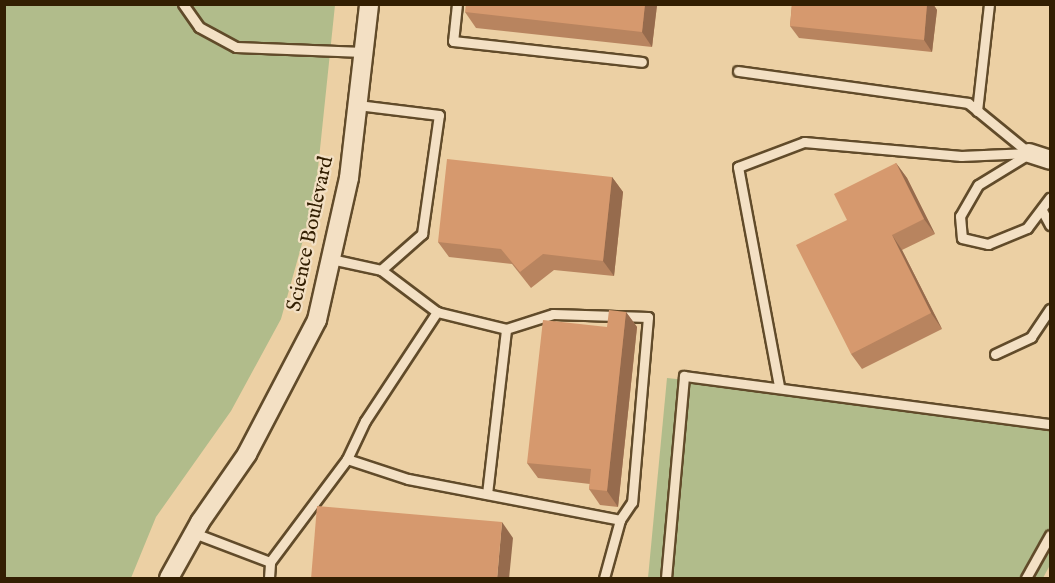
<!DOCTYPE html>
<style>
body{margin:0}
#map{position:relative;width:1055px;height:583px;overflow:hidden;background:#ecd0a4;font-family:"IM FELL English",serif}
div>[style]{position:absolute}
.green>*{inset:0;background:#b1bc8b}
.roads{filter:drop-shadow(2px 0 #614b2a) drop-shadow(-2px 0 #614b2a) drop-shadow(0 2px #614b2a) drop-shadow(0 -2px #614b2a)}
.service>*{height:9px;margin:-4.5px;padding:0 4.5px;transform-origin:4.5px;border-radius:4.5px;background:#f3e0c4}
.minor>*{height:18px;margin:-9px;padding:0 9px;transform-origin:9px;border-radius:9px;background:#f3e0c4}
.wall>*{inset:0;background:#b8845f}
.shaded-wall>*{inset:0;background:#966b4d}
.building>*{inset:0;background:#d6996e}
span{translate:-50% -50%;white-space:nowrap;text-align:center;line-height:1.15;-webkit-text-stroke:4.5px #f3e0c4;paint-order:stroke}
.street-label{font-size:21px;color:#331f02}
.frame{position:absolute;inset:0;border:6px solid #331f02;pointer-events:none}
</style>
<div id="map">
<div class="green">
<i style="clip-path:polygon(4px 5px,335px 5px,315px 197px,281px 319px,231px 411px,156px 517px,131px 578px,5px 578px)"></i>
<i style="clip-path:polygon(667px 378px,1050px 418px,1050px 565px,1043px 578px,648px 578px)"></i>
</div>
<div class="roads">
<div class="service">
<i style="left:183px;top:4px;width:28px;rotate:55deg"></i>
<i style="left:199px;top:27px;width:42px;rotate:28.4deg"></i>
<i style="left:236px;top:47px;width:127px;rotate:2.3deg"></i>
<i style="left:457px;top:4px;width:37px;rotate:96deg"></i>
<i style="left:453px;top:41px;width:190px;rotate:6.3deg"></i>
<i style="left:738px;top:71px;width:232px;rotate:7.9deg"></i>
<i style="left:968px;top:103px;width:79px;rotate:39.3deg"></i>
<i style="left:977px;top:111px;width:108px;rotate:-83.6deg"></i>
<i style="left:1027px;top:155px;width:57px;rotate:148.5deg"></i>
<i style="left:978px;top:185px;width:36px;rotate:120deg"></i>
<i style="left:960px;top:216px;width:22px;rotate:85deg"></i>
<i style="left:962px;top:238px;width:27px;rotate:13deg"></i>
<i style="left:988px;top:244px;width:42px;rotate:-22.3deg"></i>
<i style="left:1027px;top:228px;width:38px;rotate:-53deg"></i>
<i style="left:1043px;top:212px;width:15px;rotate:62deg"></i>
<i style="left:331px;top:259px;width:51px;rotate:12.4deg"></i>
<i style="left:381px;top:270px;width:55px;rotate:-41.3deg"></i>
<i style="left:422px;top:234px;width:120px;rotate:-81.9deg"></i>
<i style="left:439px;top:115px;width:82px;rotate:-173deg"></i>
<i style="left:437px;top:312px;width:71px;rotate:13.8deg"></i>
<i style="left:506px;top:329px;width:49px;rotate:-17.7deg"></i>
<i style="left:553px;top:314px;width:95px;rotate:1.8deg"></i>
<i style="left:648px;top:317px;width:186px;rotate:94.9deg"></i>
<i style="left:632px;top:502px;width:22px;rotate:124deg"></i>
<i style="left:620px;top:520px;width:60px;rotate:105.4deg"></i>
<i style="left:995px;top:354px;width:40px;rotate:-25deg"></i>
<i style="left:1031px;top:337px;width:34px;rotate:-56deg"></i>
<i style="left:779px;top:386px;width:223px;rotate:-100.6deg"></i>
<i style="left:738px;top:167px;width:71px;rotate:-20.7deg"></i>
<i style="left:804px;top:142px;width:158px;rotate:5.1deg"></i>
<i style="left:961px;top:156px;width:68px;rotate:-2.5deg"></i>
<i style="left:347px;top:459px;width:64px;rotate:18.2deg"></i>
<i style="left:408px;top:479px;width:216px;rotate:10.9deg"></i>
<i style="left:487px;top:494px;width:166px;rotate:-83.4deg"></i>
<i style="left:194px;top:533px;width:81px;rotate:20.9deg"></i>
<i style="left:270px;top:562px;width:129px;rotate:-53.2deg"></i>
<i style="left:347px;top:459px;width:42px;rotate:-64.7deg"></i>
<i style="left:365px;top:421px;width:131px;rotate:-56.6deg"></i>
<i style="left:437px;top:312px;width:70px;rotate:-143.1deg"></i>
<i style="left:269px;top:578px;width:16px;rotate:-86deg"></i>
<i style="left:666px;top:578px;width:203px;rotate:-84.9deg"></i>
<i style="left:684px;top:376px;width:369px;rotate:7.5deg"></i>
<i style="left:1026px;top:578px;width:49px;rotate:-60.8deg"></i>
</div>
<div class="minor">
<i style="left:1029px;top:153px;width:22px;rotate:18deg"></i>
<i style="left:169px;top:578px;width:64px;rotate:-61deg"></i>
<i style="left:200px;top:522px;width:83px;rotate:-55.3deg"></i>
<i style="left:247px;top:454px;width:151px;rotate:-62.4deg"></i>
<i style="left:317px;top:320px;width:146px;rotate:-77.3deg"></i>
<i style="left:349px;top:178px;width:175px;rotate:-83.4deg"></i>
</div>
</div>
<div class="wall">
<i style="clip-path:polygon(792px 4px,933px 4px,937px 10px,932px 52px,799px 38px,790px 26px)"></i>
<i style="clip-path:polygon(657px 5px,652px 47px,476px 28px,465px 12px)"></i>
<i style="clip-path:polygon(896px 163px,907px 178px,935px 234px,902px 250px,942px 329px,862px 369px,851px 354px,847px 220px)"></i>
<i style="clip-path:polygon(612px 177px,623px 192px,614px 276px,554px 270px,531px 288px,512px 264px,449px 257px,438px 242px)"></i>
<i style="clip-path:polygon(626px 312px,637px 327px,618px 507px,600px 505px,589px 489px,590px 484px,538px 478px,527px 463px,607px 327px)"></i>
</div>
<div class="shaded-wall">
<i style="clip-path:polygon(645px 4px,657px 5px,652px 47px,642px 32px)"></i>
<i style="clip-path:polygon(927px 4px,933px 4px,937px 10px,932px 52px,924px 40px)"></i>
<i style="clip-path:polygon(896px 163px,907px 178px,935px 234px,924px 219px)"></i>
<i style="clip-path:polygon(612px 177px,623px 192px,614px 276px,603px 261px)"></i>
<i style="clip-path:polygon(892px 235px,902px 250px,942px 329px,931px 313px)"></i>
<i style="clip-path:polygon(626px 312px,637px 327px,618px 507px,607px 491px)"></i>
<i style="clip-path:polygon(502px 522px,513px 538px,509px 579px,497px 579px)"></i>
</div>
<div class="building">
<i style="clip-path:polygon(466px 4px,645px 4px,642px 32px,465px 12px)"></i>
<i style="clip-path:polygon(792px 4px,927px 4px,924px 40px,790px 26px)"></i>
<i style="clip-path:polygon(447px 159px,612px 177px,603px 261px,543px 254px,520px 272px,501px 249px,438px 242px)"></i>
<i style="clip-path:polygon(896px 163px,924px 219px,892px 235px,931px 313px,851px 354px,796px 245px,847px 220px,834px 194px)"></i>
<i style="clip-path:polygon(609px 310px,626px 312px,607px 491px,589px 489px,591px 469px,527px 463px,543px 320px,607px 327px)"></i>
<i style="clip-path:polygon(317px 506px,502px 522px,497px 579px,311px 579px)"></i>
</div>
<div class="street-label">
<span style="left:311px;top:234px;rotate:-78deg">Science Boulevard</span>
</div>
<div class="frame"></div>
</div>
